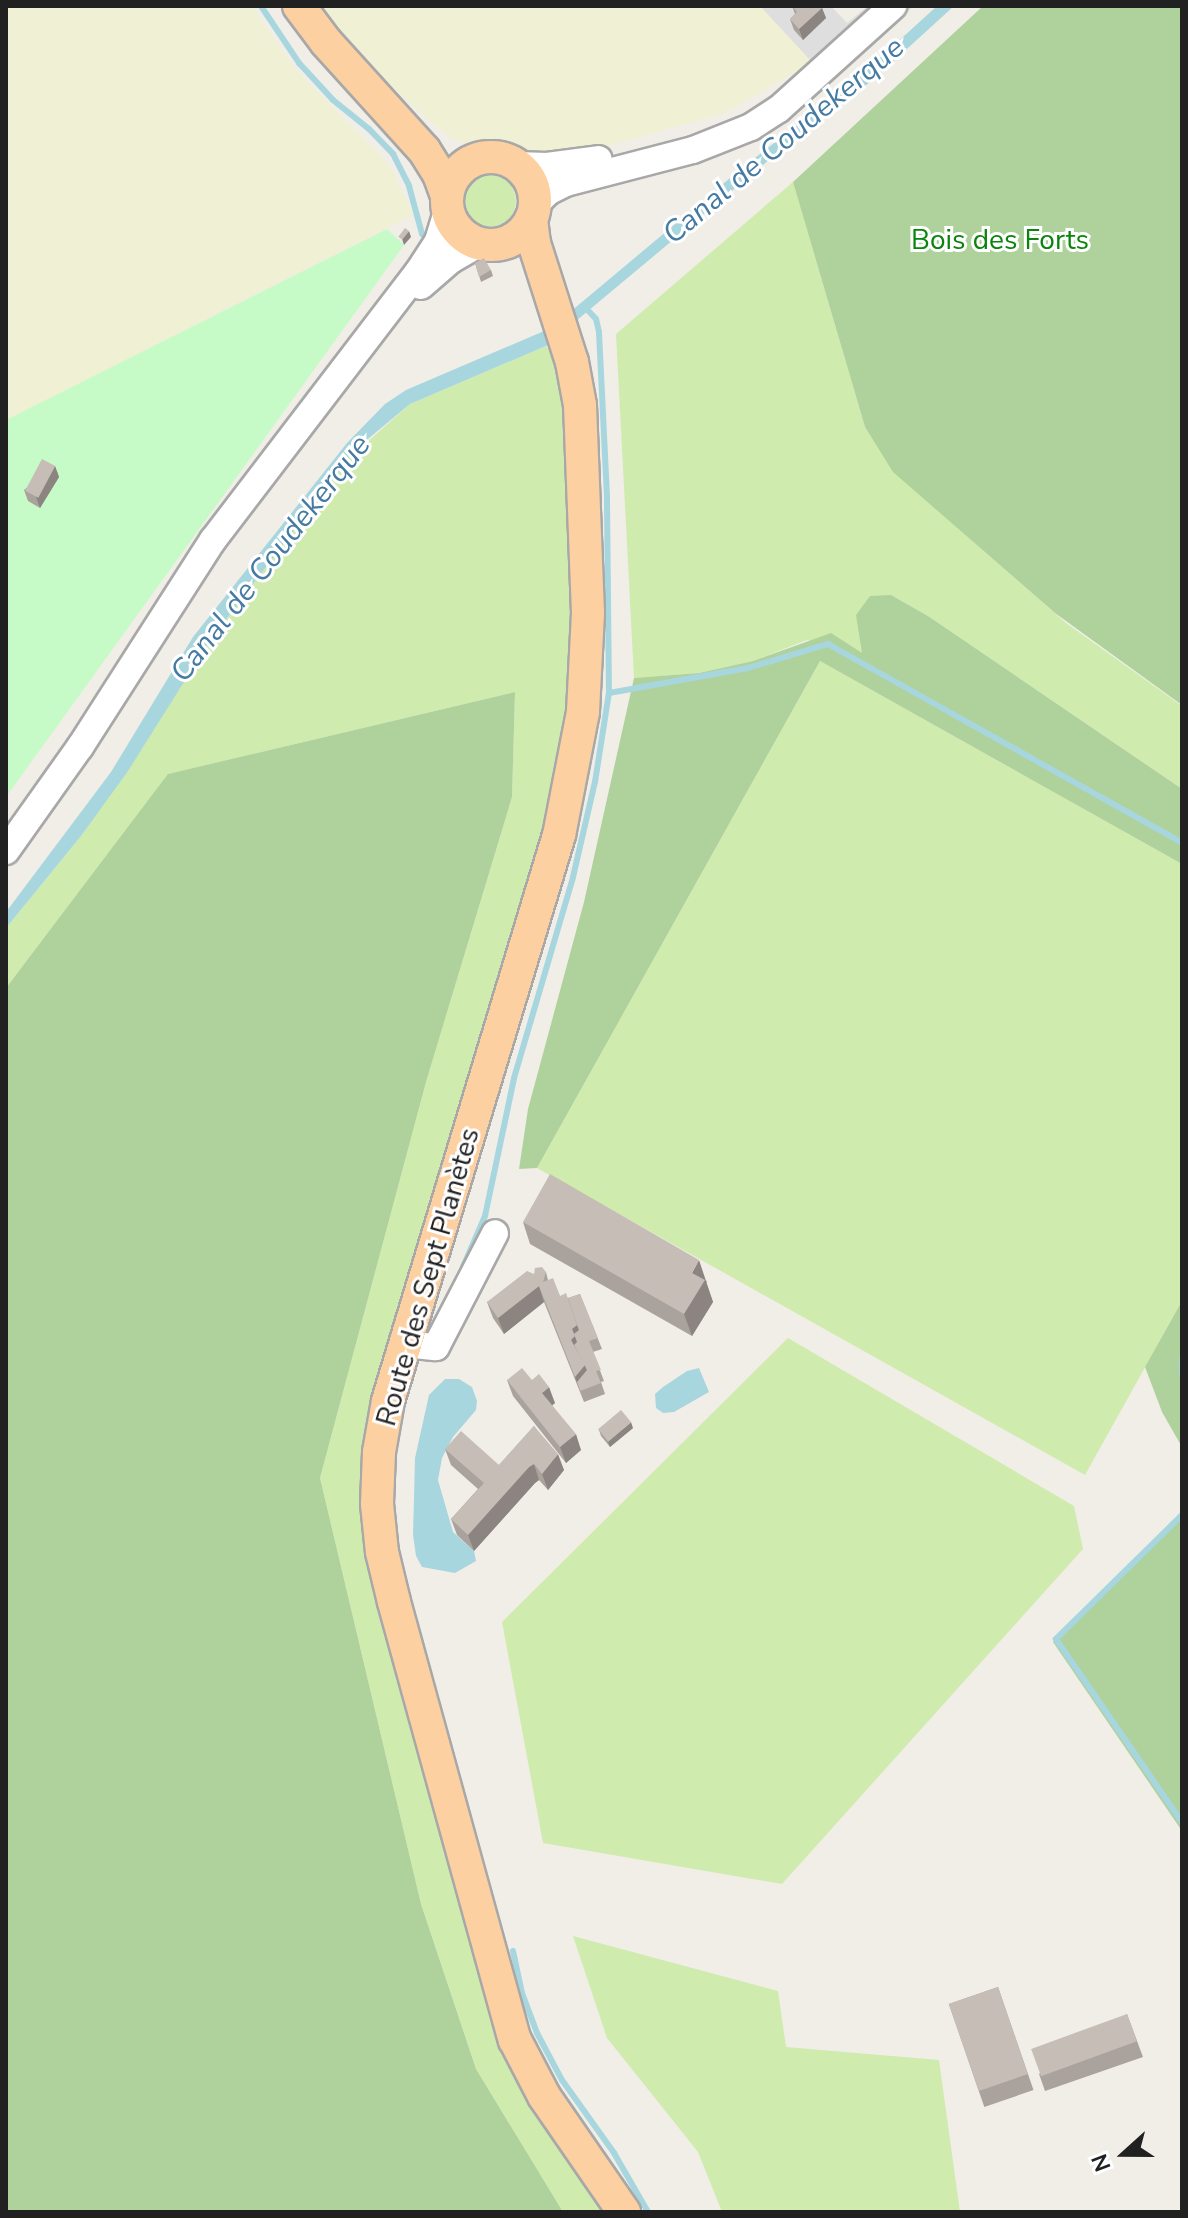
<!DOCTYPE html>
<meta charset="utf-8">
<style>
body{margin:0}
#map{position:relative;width:1188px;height:2218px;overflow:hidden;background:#f1eee8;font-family:"Nunito Sans",sans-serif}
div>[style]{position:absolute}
.residential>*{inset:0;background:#dfdede}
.farmland>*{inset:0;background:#eff0d4}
.grass>*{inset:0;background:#d0ebae}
.round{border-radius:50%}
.forest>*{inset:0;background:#afd19c}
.park>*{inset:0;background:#c6fac7}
.water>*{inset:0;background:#a8d6df}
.stream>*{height:6px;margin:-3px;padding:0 3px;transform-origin:3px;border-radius:3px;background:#a8d6df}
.roads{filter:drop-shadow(2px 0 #a8a8a8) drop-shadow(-2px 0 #a8a8a8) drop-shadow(0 2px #a8a8a8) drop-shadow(0 -2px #a8a8a8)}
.minor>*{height:26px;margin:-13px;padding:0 13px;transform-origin:13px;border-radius:13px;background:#fff}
.major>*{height:32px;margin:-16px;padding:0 16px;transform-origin:16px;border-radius:16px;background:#fdd0a2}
.major>.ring{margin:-16px;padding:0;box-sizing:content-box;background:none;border:32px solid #fdd0a2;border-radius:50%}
.wall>*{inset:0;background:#aaa39d;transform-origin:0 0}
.shaded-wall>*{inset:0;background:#8b8480}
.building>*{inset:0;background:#c6bdb7;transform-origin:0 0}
span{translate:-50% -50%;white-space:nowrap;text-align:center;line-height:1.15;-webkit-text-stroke:6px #fff;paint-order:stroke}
.park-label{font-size:28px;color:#0b840d}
.street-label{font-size:28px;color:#212121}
.water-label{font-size:30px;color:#457aa3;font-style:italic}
.frame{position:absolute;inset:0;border:8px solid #212121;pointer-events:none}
.north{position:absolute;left:1084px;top:2114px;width:80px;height:80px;-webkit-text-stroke:6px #fff;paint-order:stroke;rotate:249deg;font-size:22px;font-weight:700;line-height:32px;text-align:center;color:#212121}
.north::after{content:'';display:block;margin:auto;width:28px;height:36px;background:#212121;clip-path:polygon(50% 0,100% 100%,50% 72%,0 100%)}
</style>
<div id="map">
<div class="residential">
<i style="clip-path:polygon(760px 6px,831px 6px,847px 23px,868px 6px,914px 6px,828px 81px)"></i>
</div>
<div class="farmland">
<i style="clip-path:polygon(6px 6px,252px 6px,296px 70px,383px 158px,395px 175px,413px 215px,6px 420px)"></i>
<i style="clip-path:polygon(311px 6px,760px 6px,812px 62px,725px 113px,604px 147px,548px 159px,526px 158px,496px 145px,472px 147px,449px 137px,383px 80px)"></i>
</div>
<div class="grass">
<i class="round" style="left:464px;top:175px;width:52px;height:52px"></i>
<i style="clip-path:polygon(793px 182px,865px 427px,894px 472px,1066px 623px,1182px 706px,1182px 789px,928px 616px,891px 595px,862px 653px,807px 640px,753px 661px,699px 673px,634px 678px,616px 334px)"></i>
<i style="clip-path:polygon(546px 346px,551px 352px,561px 385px,568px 428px,575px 664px,557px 792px,369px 1423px,468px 1926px,610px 2212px,563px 2212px,476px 2069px,421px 1904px,320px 1478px,426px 1082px,512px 797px,515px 692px,169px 774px,6px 988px,6px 928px,81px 836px,211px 639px,347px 460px,410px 404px)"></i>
<i style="clip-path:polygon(820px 661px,1182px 864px,1182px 1301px,1085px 1475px,537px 1168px)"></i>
<i style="clip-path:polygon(788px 1338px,1074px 1506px,1083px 1549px,782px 1884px,543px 1843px,502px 1622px)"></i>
<i style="clip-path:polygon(573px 1936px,778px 1991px,786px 2047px,939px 2060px,960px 2212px,722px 2212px,698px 2152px,607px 2038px)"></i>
</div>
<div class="forest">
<i style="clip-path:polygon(983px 6px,1182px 6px,1182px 705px,1055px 613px,893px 472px,865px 427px,793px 182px)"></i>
<i style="clip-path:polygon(891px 595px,928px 616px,1182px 789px,1182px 864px,820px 661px,537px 1168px,519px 1169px,528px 1109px,584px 902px,634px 678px,699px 673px,753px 661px,831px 633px,862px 653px,856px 615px,870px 596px)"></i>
<i style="clip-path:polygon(515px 692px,512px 797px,426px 1082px,320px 1478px,421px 1904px,476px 2069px,563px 2212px,6px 2212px,6px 988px,168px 774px)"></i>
<i style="clip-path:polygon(1182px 1301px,1182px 1447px,1162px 1412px,1145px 1367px)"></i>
<i style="clip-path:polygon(1182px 1515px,1182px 1831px,1053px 1642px)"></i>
</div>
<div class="park">
<i style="clip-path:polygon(387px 229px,404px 245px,6px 797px,6px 420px)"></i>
</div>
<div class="water">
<i style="clip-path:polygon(937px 6px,954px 6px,874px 79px,794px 139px,546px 346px,410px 404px,357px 448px,211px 639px,128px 771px,81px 836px,6px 928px,6px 912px,111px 772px,193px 637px,347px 443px,385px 404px,406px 390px,551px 328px,742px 168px,859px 77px)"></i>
<i style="clip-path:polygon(699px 1368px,709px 1392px,674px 1412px,663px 1413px,656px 1408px,655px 1394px,663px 1387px,687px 1371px)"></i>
<i style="clip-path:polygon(445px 1379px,459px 1379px,472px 1387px,477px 1401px,476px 1410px,453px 1437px,442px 1458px,438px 1480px,453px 1532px,474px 1551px,476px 1561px,455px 1573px,422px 1567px,416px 1556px,413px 1535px,415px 1458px,429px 1395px)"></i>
</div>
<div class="stream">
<i style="left:261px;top:6px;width:69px;rotate:56.3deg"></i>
<i style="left:299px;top:63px;width:50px;rotate:47.4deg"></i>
<i style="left:333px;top:100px;width:46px;rotate:38.9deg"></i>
<i style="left:369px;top:129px;width:35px;rotate:46deg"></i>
<i style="left:393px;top:154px;width:36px;rotate:63deg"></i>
<i style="left:409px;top:186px;width:50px;rotate:74.8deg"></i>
<i style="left:609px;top:693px;width:141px;rotate:-10.2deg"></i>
<i style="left:748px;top:668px;width:84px;rotate:-16.7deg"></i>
<i style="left:828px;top:644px;width:406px;rotate:29.3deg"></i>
<i style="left:463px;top:1267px;width:56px;rotate:-66.7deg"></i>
<i style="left:485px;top:1216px;width:141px;rotate:-78.1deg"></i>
<i style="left:514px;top:1078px;width:209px;rotate:-73.6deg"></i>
<i style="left:573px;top:877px;width:98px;rotate:-77deg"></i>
<i style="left:595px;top:782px;width:90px;rotate:-81.1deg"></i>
<i style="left:609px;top:693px;width:197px;rotate:-90.6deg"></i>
<i style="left:607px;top:496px;width:164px;rotate:-92.8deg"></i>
<i style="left:599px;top:332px;width:13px;rotate:-103deg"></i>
<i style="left:596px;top:319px;width:16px;rotate:-133deg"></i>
<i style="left:1182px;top:1359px;width:14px;rotate:90deg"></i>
<i style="left:1182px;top:1515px;width:177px;rotate:135.5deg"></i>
<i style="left:1056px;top:1639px;width:222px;rotate:55.5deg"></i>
<i style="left:513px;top:1951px;width:43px;rotate:77.9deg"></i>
<i style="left:522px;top:1993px;width:43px;rotate:69.4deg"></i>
<i style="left:537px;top:2033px;width:53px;rotate:62deg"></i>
<i style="left:562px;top:2080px;width:90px;rotate:54.5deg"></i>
<i style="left:614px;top:2153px;width:68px;rotate:60deg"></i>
</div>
<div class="roads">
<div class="minor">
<i style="left:517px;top:165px;width:30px;rotate:2deg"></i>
<i style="left:547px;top:166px;width:52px;rotate:-7.7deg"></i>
<i style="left:534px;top:206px;width:20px;rotate:-45deg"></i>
<i style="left:548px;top:192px;width:20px;rotate:-27deg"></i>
<i style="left:566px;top:183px;width:131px;rotate:-14.6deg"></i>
<i style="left:693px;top:150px;width:62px;rotate:-21.6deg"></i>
<i style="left:751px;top:127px;width:33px;rotate:-33deg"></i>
<i style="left:779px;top:109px;width:154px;rotate:-42.1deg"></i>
<i style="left:421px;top:286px;width:40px;rotate:-41deg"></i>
<i style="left:451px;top:260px;width:34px;rotate:-30deg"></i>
<i style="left:6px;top:851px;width:128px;rotate:-54.6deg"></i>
<i style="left:80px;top:747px;width:246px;rotate:-57.3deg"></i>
<i style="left:213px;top:540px;width:337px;rotate:-52.6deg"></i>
<i style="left:418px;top:272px;width:37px;rotate:-57deg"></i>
<i style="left:438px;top:241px;width:34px;rotate:-73deg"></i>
<i style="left:405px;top:1344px;width:31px;rotate:6deg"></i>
<i style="left:436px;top:1347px;width:128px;rotate:-62.6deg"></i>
</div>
<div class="major">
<i style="left:299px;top:6px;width:45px;rotate:53.1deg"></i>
<i style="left:326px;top:42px;width:146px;rotate:47.8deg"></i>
<i style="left:424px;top:150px;width:28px;rotate:58deg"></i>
<i style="left:439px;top:174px;width:23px;rotate:70deg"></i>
<i class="ring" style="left:447px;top:157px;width:56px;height:56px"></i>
<i style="left:531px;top:219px;width:24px;rotate:83deg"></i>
<i style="left:534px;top:243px;width:125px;rotate:72.3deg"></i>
<i style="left:572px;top:362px;width:44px;rotate:79.5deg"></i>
<i style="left:580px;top:405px;width:208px;rotate:87.8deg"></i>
<i style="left:588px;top:613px;width:99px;rotate:92.9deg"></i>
<i style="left:583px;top:712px;width:125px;rotate:101deg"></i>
<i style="left:559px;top:835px;width:591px;rotate:106.81deg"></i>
<i style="left:388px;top:1401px;width:52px;rotate:100deg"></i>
<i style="left:379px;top:1452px;width:52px;rotate:92.2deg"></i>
<i style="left:377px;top:1504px;width:48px;rotate:84.1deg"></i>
<i style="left:382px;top:1552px;width:51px;rotate:76.5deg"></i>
<i style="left:394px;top:1602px;width:454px;rotate:74.6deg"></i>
<i style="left:515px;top:2040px;width:63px;rotate:62.6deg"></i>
<i style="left:544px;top:2096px;width:141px;rotate:55.4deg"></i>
</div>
</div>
<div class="wall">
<i style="clip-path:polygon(792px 6px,822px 8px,826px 18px,803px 40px,794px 30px,790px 19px,795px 14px)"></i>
<i style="clip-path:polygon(475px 263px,491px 270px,493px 276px,481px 282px)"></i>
<i style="clip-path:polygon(55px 466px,59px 477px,40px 508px,28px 501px,24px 490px)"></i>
<i style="clip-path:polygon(523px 1222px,707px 1281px,706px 1283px,713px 1302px,692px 1336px,530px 1244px)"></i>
<i style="clip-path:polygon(546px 1272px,548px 1280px,560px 1296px,568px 1298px,580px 1294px,602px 1349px,593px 1352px,604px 1381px,601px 1382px,605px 1394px,584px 1402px,544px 1302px,504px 1334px,493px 1318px,487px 1302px,534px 1274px)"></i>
<i style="clip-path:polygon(507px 1380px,532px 1380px,555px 1403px,552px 1405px,581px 1450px,566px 1463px,513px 1396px)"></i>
<i style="clip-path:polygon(534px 1426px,564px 1470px,548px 1490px,539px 1480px,535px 1483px,474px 1551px,457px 1535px,451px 1519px,478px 1489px,451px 1465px,445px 1449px,499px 1465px)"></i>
<i style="clip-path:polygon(633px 1428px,610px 1447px,601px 1436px,599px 1430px)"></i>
<i style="left:998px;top:1987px;width:109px;height:52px;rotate:71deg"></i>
<i style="clip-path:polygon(1127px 2014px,1143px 2057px,1045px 2091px,1039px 2074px)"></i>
</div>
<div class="shaded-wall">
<i style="clip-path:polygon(822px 8px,826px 18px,803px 40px,799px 29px)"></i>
<i style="clip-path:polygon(409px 231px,411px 237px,404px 245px,402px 239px)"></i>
<i style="clip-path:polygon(55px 466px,59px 477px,40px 508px,36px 497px)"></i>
<i style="clip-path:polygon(699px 1260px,713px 1302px,692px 1336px,684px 1314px,692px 1273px)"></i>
<i style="clip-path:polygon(539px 1286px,544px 1302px,504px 1334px,498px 1318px)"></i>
<i style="clip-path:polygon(577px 1325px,583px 1341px,578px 1355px,571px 1340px,572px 1329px)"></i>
<i style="clip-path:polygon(585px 1365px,591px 1381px,580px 1391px,575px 1377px)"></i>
<i style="clip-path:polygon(549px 1387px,555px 1403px,548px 1409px,542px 1393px)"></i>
<i style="clip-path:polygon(631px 1422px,633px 1428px,610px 1447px,608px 1442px)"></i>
<i style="clip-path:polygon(576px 1434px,581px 1450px,566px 1463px,560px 1447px)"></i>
<i style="clip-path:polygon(558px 1454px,564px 1470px,548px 1490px,542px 1474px)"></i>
<i style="clip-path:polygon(534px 1464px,539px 1480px,535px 1483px,474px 1551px,468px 1535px,529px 1467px)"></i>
</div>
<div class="building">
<i style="clip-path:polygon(792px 6px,820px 6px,822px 8px,799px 29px,790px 19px,797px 12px)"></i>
<i style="left:405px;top:228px;width:5px;height:11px;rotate:37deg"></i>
<i style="clip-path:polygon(484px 258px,491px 270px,479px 277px,475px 263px)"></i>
<i style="left:42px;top:459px;width:15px;height:36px;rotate:28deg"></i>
<i style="clip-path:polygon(550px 1174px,699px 1260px,692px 1273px,705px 1280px,684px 1314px,523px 1222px)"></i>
<i style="clip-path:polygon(542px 1267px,546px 1272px,543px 1282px,553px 1278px,560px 1296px,566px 1293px,577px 1325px,572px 1329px,575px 1336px,571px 1340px,585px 1365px,575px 1377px,539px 1286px,498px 1318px,487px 1302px,527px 1271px,534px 1274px,535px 1268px)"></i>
<i style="clip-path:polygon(580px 1294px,598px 1338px,589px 1341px,601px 1370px,596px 1371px,601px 1383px,580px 1391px,577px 1382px,587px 1370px,574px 1345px,577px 1342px,574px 1334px,579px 1330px,568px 1298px)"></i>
<i style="clip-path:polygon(522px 1368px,532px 1380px,539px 1374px,549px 1387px,542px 1393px,576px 1434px,560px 1447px,507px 1380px)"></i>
<i style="left:621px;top:1410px;width:16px;height:30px;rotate:50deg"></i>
<i style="clip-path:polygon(534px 1426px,558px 1454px,542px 1474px,534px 1464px,529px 1467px,468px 1535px,451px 1519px,484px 1483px,445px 1449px,461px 1431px,499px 1465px)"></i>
<i style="left:998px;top:1987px;width:92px;height:52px;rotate:71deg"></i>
<i style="left:1127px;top:2014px;width:29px;height:102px;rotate:70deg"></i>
</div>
<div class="park-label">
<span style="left:1000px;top:240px">Bois des Forts</span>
</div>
<div class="street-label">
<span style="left:428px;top:1277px;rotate:-74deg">Route des Sept Planètes</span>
</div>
<div class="water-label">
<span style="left:784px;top:141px;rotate:-40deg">Canal de Coudekerque</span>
<span style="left:271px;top:559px;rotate:-52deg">Canal de Coudekerque</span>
</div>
<div class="frame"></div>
<div class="north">N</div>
</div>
